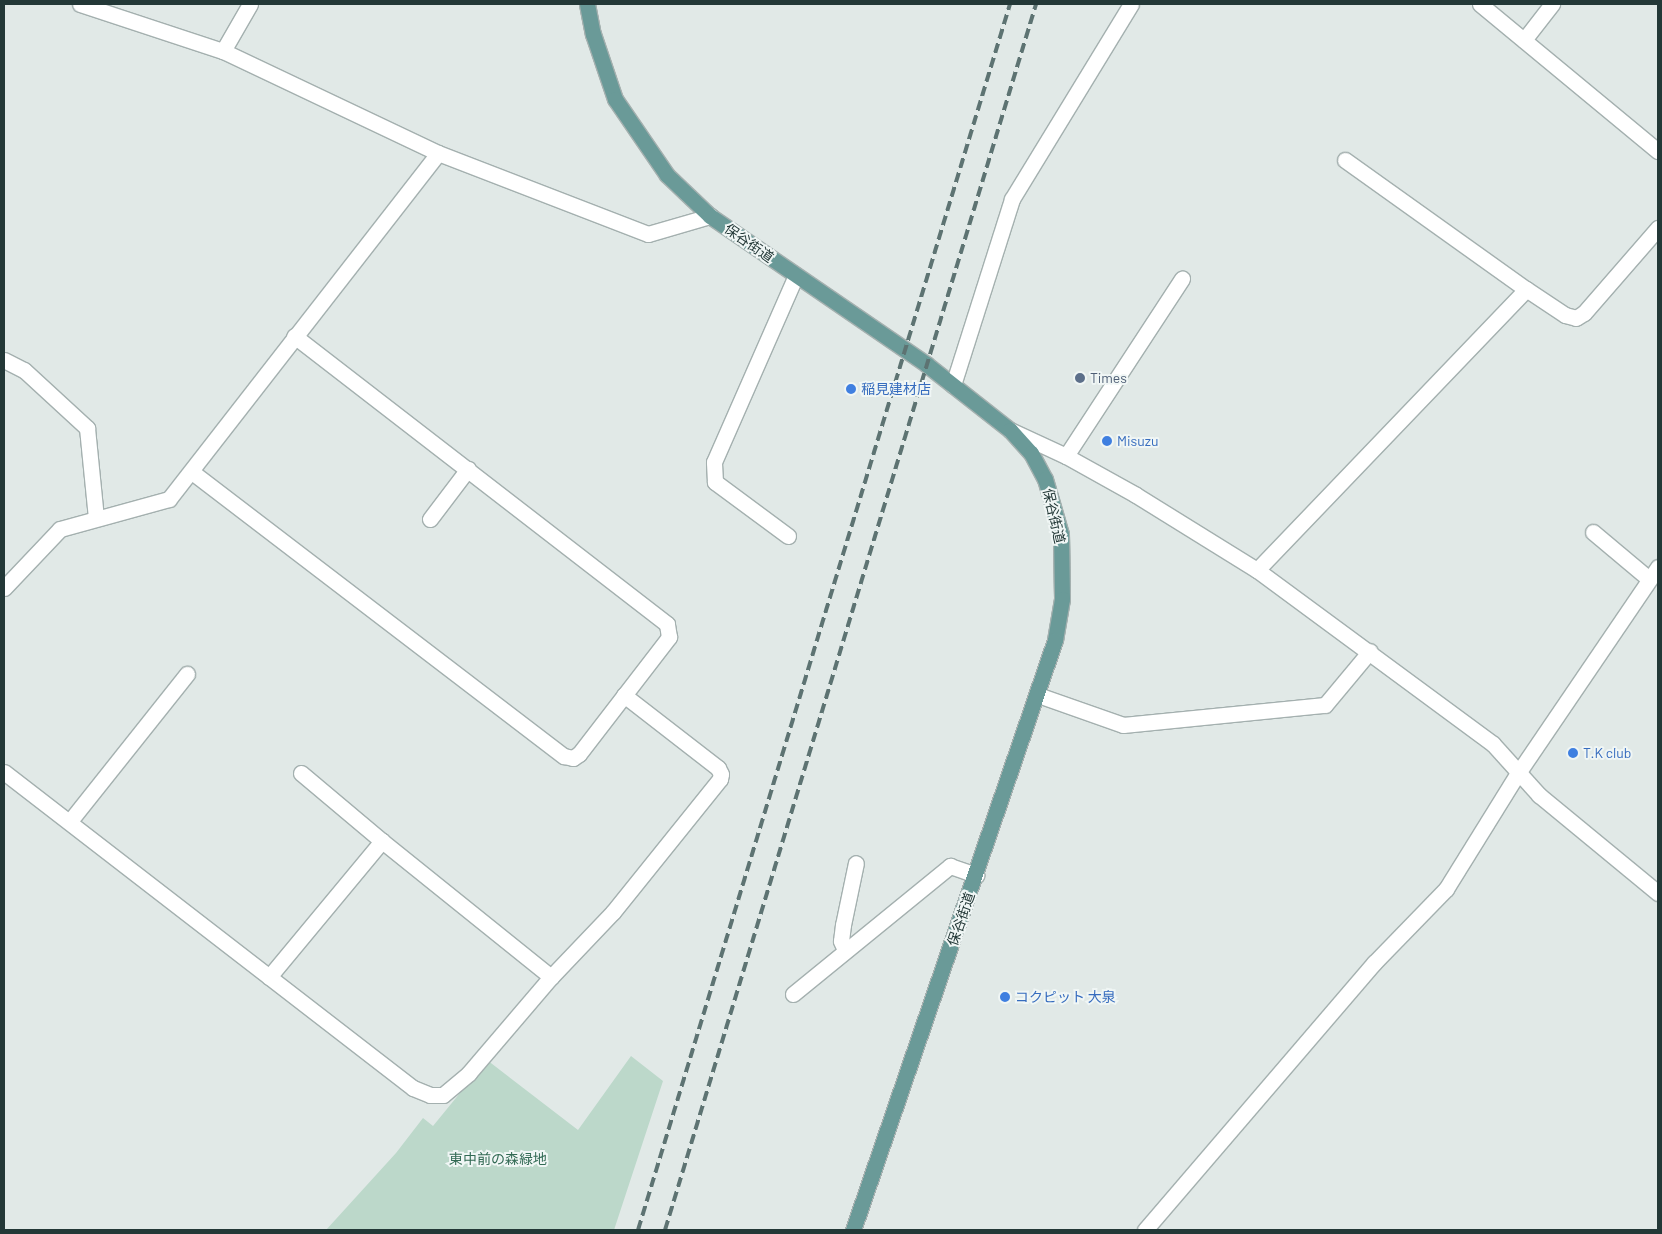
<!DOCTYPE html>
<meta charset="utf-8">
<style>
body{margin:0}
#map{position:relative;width:1662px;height:1234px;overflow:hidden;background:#e1e9e7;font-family:Barlow,"Noto Sans JP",sans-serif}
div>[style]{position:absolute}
.green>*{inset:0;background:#bcd8ca}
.roads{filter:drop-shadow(1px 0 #a4b0af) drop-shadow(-1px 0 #a4b0af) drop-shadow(0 1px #a4b0af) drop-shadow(0 -1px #a4b0af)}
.minor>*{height:15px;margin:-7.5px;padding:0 7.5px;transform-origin:7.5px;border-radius:7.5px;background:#fff}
.major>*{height:15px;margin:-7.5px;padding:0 7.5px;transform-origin:7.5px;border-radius:7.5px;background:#6a9a98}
.rail>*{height:4px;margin-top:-2px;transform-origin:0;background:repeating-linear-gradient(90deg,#5d7372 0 10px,transparent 0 15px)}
.dots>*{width:14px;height:14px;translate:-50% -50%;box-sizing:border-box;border:2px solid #f0f6f5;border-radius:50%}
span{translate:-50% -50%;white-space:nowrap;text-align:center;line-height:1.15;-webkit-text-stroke:4px #f0f6f5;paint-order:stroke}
.street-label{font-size:14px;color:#233837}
.service-label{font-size:14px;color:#4e5e75}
.left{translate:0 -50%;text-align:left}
.shop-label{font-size:14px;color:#366cbe}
.park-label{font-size:14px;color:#326a54}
.frame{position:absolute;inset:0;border:5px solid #233837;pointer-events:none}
</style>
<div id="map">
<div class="green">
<i style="clip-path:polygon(631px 1056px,663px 1081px,614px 1230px,326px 1230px,396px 1153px,423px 1118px,433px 1126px,487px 1060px,578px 1130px)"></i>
</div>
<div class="roads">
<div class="minor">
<i style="left:80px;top:4px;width:151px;rotate:18.2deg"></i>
<i style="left:223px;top:51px;width:238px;rotate:25.4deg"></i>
<i style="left:438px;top:153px;width:225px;rotate:21.1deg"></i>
<i style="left:648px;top:234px;width:65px;rotate:-16.2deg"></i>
<i style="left:1480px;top:4px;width:231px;rotate:39.6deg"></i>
<i style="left:1524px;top:40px;width:46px;rotate:-52.1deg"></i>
<i style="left:223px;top:51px;width:54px;rotate:-60.1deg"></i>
<i style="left:1345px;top:160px;width:222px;rotate:35.5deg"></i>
<i style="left:4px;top:360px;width:22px;rotate:27deg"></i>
<i style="left:24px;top:370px;width:86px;rotate:42.6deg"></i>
<i style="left:87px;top:428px;width:90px;rotate:84.3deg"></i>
<i style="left:953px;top:385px;width:195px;rotate:-72.4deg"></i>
<i style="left:1012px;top:199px;width:228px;rotate:-58.6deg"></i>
<i style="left:1010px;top:430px;width:62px;rotate:24.9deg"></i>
<i style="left:1066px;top:456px;width:80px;rotate:29.1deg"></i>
<i style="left:1136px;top:495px;width:142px;rotate:31.8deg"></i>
<i style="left:1257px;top:570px;width:293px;rotate:36.4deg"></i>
<i style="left:1493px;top:744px;width:69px;rotate:48deg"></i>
<i style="left:1539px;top:795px;width:154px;rotate:39.5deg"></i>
<i style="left:1066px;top:456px;width:212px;rotate:-56.8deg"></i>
<i style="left:192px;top:472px;width:468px;rotate:37.4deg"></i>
<i style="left:564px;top:756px;width:9px;rotate:13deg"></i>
<i style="left:573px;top:758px;width:7px;rotate:-34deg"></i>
<i style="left:579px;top:754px;width:148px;rotate:-52.4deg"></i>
<i style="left:669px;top:637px;width:13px;rotate:-99deg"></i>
<i style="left:667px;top:624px;width:471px;rotate:-142.3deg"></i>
<i style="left:430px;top:519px;width:63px;rotate:-52.8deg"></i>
<i style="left:1593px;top:532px;width:73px;rotate:40deg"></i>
<i style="left:788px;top:536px;width:91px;rotate:-143.5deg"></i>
<i style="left:715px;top:482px;width:20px;rotate:-93deg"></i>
<i style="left:714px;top:462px;width:204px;rotate:-66.3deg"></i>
<i style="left:1257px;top:570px;width:389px;rotate:-46.2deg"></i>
<i style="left:1526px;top:289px;width:47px;rotate:33.7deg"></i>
<i style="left:1565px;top:315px;width:11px;rotate:15deg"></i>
<i style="left:1576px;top:318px;width:9px;rotate:-32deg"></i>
<i style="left:1584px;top:313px;width:113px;rotate:-49deg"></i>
<i style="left:4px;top:588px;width:81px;rotate:-46.5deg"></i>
<i style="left:60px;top:529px;width:113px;rotate:-15.4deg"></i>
<i style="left:169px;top:499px;width:438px;rotate:-52.1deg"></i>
<i style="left:1038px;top:695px;width:90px;rotate:19.4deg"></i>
<i style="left:1123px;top:725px;width:203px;rotate:-5.7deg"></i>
<i style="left:1325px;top:705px;width:70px;rotate:-50.2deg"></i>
<i style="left:4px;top:772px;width:517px;rotate:37.69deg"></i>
<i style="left:413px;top:1088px;width:18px;rotate:22deg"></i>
<i style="left:430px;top:1095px;width:13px"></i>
<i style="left:443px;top:1095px;width:34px;rotate:-40deg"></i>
<i style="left:469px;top:1073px;width:126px;rotate:-49.5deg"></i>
<i style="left:551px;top:977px;width:90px;rotate:-46.4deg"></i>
<i style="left:613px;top:912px;width:171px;rotate:-51.2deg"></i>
<i style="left:720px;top:779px;width:5px;rotate:-79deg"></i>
<i style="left:721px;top:774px;width:7px;rotate:-117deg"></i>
<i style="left:718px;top:768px;width:119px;rotate:-142.2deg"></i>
<i style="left:301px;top:773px;width:106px;rotate:40deg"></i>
<i style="left:70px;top:821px;width:188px;rotate:-51.5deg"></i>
<i style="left:845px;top:950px;width:10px;rotate:-114deg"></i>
<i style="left:841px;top:941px;width:16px;rotate:-83deg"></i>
<i style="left:843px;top:925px;width:63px;rotate:-78.2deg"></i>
<i style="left:269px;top:977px;width:177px;rotate:-50.3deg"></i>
<i style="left:382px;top:841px;width:217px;rotate:38.8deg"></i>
<i style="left:793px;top:994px;width:203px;rotate:-39.2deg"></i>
<i style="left:950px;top:866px;width:28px;rotate:19deg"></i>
<i style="left:1145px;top:1230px;width:352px;rotate:-49.4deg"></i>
<i style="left:1374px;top:963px;width:103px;rotate:-45.8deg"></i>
<i style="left:1446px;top:889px;width:137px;rotate:-58.2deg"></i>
<i style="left:1518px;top:773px;width:249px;rotate:-55.8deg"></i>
</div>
<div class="major">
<i style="left:587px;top:4px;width:31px;rotate:79deg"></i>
<i style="left:593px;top:34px;width:69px;rotate:71.3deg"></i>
<i style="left:615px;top:99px;width:92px;rotate:55.6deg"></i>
<i style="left:667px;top:175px;width:59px;rotate:43.6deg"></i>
<i style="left:710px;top:216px;width:262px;rotate:34.4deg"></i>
<i style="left:926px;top:364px;width:107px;rotate:38.2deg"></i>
<i style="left:1010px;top:430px;width:31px;rotate:48deg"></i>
<i style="left:1031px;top:453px;width:30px;rotate:62deg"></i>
<i style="left:1045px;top:479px;width:57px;rotate:73.8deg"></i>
<i style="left:1061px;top:534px;width:65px;rotate:89.1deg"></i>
<i style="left:1062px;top:599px;width:42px;rotate:99.7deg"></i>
<i style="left:1055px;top:640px;width:624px;rotate:108.9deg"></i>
</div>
</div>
<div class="rail">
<i style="left:638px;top:1230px;width:1281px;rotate:-73.12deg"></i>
<i style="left:665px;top:1230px;width:1281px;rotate:-73.16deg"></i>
</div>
<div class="dots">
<i style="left:1080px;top:378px;background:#5c6f8a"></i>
<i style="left:851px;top:389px;background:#3f7fe0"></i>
<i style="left:1107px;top:441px;background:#3f7fe0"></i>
<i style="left:1573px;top:753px;background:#3f7fe0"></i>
<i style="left:1005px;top:997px;background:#3f7fe0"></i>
</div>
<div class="street-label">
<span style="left:749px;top:243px;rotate:35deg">保谷街道</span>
<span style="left:1054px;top:516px;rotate:77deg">保谷街道</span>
<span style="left:961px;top:919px;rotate:-71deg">保谷街道</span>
</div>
<div class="service-label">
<span class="left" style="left:1090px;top:378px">Times</span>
</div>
<div class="shop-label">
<span class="left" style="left:861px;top:389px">稲見建材店</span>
<span class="left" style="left:1117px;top:441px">Misuzu</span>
<span class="left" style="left:1583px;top:753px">T.K club</span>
<span class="left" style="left:1015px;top:997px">コクピット 大泉</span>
</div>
<div class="park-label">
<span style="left:498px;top:1159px">東中前の森緑地</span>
</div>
<div class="frame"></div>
</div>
